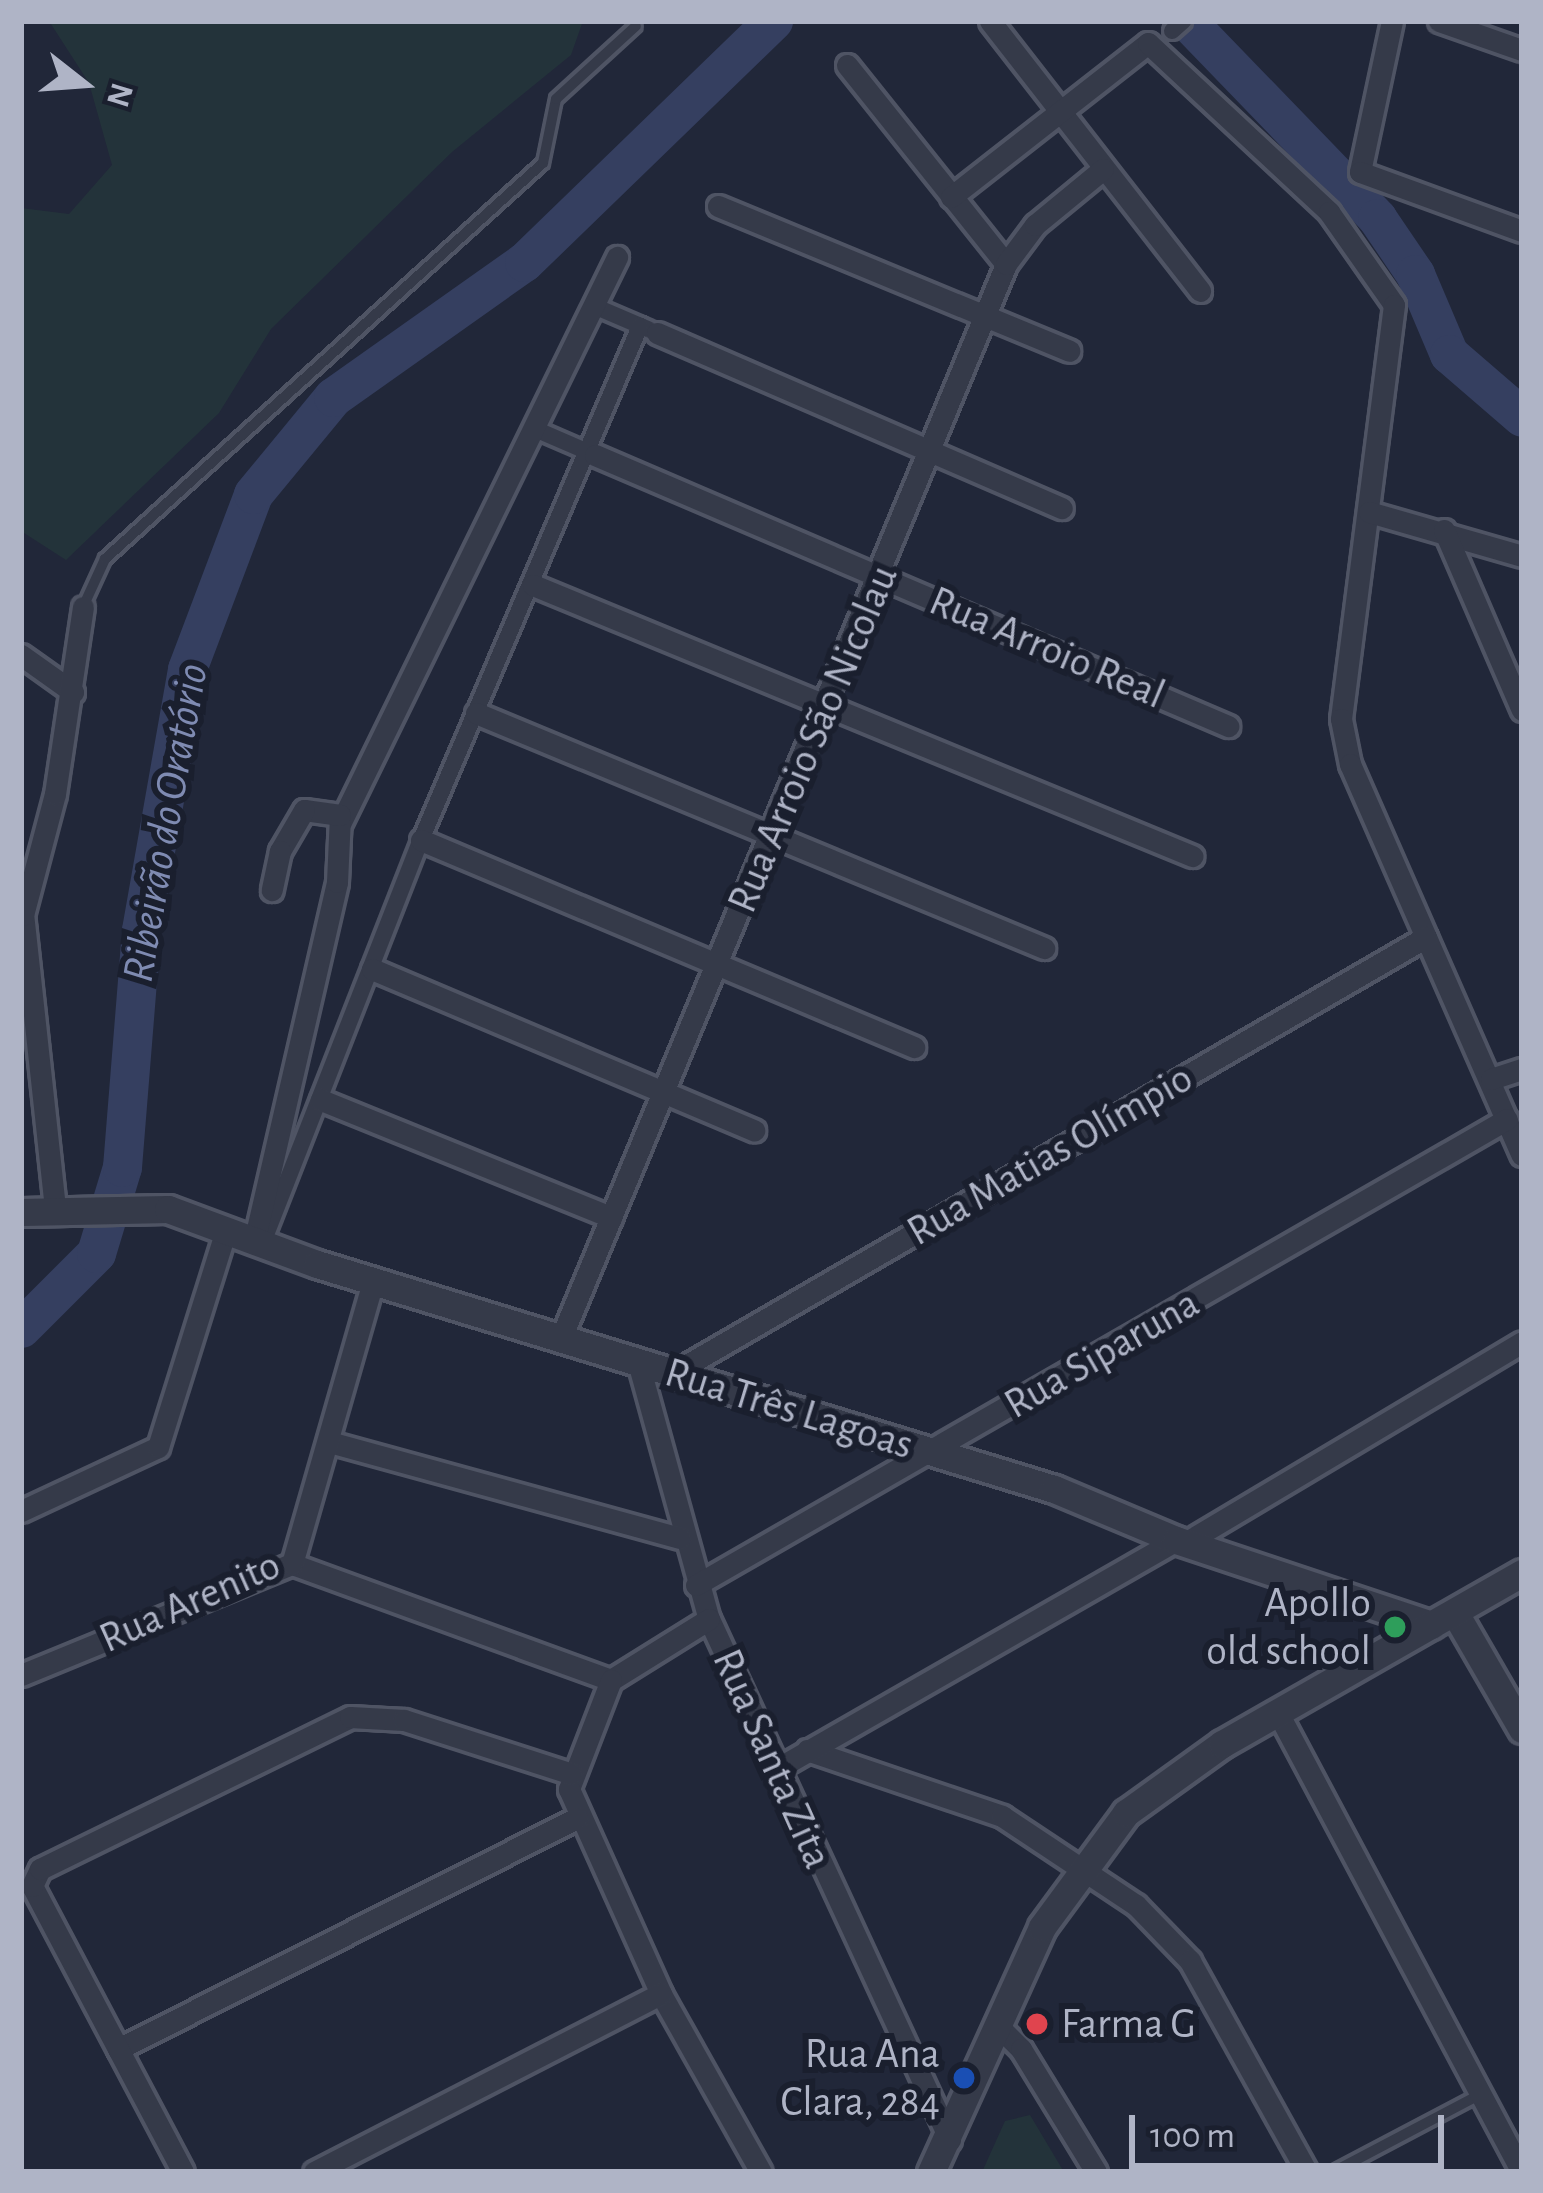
<!DOCTYPE html>
<meta charset="utf-8">
<style>
body{margin:0}
#map{position:relative;width:1543px;height:2193px;overflow:hidden;background:#212739;font-family:"Alegreya Sans",sans-serif}
div>[style]{position:absolute}
.green>*{inset:0;background:#23333a}
.river>*{height:39px;margin:-19.5px;padding:0 19.5px;transform-origin:19.5px;border-radius:19.5px;background:#353f60}
.roads{filter:drop-shadow(3px 0 #4f5464) drop-shadow(-3px 0 #4f5464) drop-shadow(0 3px #4f5464) drop-shadow(0 -3px #4f5464)}
.service>*{height:10px;margin:-5px;padding:0 5px;transform-origin:5px;border-radius:5px;background:#353a49}
.pedestrian>*{height:16px;margin:-8px;padding:0 8px;transform-origin:8px;border-radius:8px;background:#353a49}
.minor>*{height:21px;margin:-10.5px;padding:0 10.5px;transform-origin:10.5px;border-radius:10.5px;background:#353a49}
.tertiary>*{height:27px;margin:-13.5px;padding:0 13.5px;transform-origin:13.5px;border-radius:13.5px;background:#353a49}
.dots>*{width:33px;height:33px;translate:-50% -50%;box-sizing:border-box;border:6px solid #1a1f2e;border-radius:50%}
span{translate:-50% -50%;white-space:nowrap;text-align:center;line-height:1.15;-webkit-text-stroke:12px #1a1f2e;paint-order:stroke}
.street-label{font-size:42px;color:#afb4c6}
.poi-label{font-size:42px;color:#afb4c6}
.right{translate:-100% -50%;text-align:right}
.left{translate:0 -50%;text-align:left}
.water-label{font-size:45px;color:#7f8bb2;font-style:italic}
.frame{position:absolute;inset:0;border:24px solid #afb4c6;pointer-events:none}
.north{position:absolute;left:24px;top:24px;width:120px;height:120px;-webkit-text-stroke:9px #1a1f2e;paint-order:stroke;rotate:107deg;font-size:33px;font-weight:700;line-height:48px;text-align:center;color:#afb4c6}
.north::after{content:'';display:block;margin:auto;width:42px;height:54px;background:#afb4c6;clip-path:polygon(50% 0,100% 100%,50% 72%,0 100%)}
.scale{position:absolute;left:1129px;top:2115px;width:315px;height:54px;box-sizing:border-box;border:6px solid #afb4c6;border-top:0;padding-left:15px;font-size:36px;line-height:42px;white-space:nowrap;color:#afb4c6;-webkit-text-stroke:9px #1a1f2e;paint-order:stroke}
</style>
<div id="map">
<div class="green">
<i style="clip-path:polygon(49px 21px,583px 21px,571px 55px,452px 152px,271px 329px,219px 413px,66px 560px,21px 531px,21px 208px,69px 214px,112px 165px,89px 83px)"></i>
<i style="clip-path:polygon(1030px 2115px,1064px 2172px,982px 2172px,1005px 2121px)"></i>
</div>
<div class="river">
<i style="left:1187px;top:21px;width:274px;rotate:46deg"></i>
<i style="left:1377px;top:218px;width:68px;rotate:55.8deg"></i>
<i style="left:1415px;top:274px;width:87px;rotate:67deg"></i>
<i style="left:1449px;top:354px;width:96px;rotate:40.8deg"></i>
<i style="left:21px;top:1328px;width:106px;rotate:-45deg"></i>
<i style="left:96px;top:1253px;width:90px;rotate:-73.2deg"></i>
<i style="left:122px;top:1167px;width:238px;rotate:-85.4deg"></i>
<i style="left:141px;top:930px;width:265px;rotate:-80deg"></i>
<i style="left:187px;top:669px;width:187px;rotate:-69.3deg"></i>
<i style="left:253px;top:494px;width:126px;rotate:-50.5deg"></i>
<i style="left:333px;top:397px;width:234px;rotate:-35.3deg"></i>
<i style="left:524px;top:262px;width:347px;rotate:-44.1deg"></i>
</div>
<div class="roads">
<div class="service">
<i style="left:83px;top:607px;width:53px;rotate:-65.4deg"></i>
<i style="left:105px;top:559px;width:590px;rotate:-42.12deg"></i>
<i style="left:543px;top:163px;width:65px;rotate:-78.5deg"></i>
<i style="left:556px;top:99px;width:108px;rotate:-42.4deg"></i>
<i style="left:1333px;top:2172px;width:167px;rotate:-27.8deg"></i>
</div>
<div class="pedestrian">
<i style="left:1172px;top:31px;width:15px;rotate:-42deg"></i>
<i style="left:594px;top:306px;width:59px;rotate:23.1deg"></i>
<i style="left:535px;top:429px;width:65px;rotate:23.4deg"></i>
<i style="left:262px;top:1245px;width:435px;rotate:-68.6deg"></i>
<i style="left:421px;top:840px;width:559px;rotate:-66.92deg"></i>
</div>
<div class="minor">
<i style="left:990px;top:21px;width:342px;rotate:52.1deg"></i>
<i style="left:1392px;top:21px;width:154px;rotate:102deg"></i>
<i style="left:1360px;top:172px;width:172px;rotate:20deg"></i>
<i style="left:1439px;top:21px;width:88px;rotate:19.3deg"></i>
<i style="left:847px;top:65px;width:255px;rotate:51.4deg"></i>
<i style="left:951px;top:197px;width:250px;rotate:-38deg"></i>
<i style="left:1148px;top:43px;width:248px;rotate:43deg"></i>
<i style="left:1329px;top:212px;width:113px;rotate:55deg"></i>
<i style="left:1394px;top:305px;width:417px;rotate:97.3deg"></i>
<i style="left:1341px;top:719px;width:46px;rotate:78.7deg"></i>
<i style="left:1350px;top:764px;width:427px;rotate:66.3deg"></i>
<i style="left:718px;top:206px;width:380px;rotate:22.4deg"></i>
<i style="left:657px;top:333px;width:441px;rotate:23.4deg"></i>
<i style="left:595px;top:455px;width:689px;rotate:23.18deg"></i>
<i style="left:1369px;top:512px;width:159px;rotate:16deg"></i>
<i style="left:1444px;top:530px;width:196px;rotate:66.6deg"></i>
<i style="left:533px;top:585px;width:713px;rotate:22.35deg"></i>
<i style="left:21px;top:655px;width:64px;rotate:35.4deg"></i>
<i style="left:476px;top:713px;width:615px;rotate:22.48deg"></i>
<i style="left:341px;top:822px;width:629px;rotate:-63.96deg"></i>
<i style="left:421px;top:840px;width:535px;rotate:22.78deg"></i>
<i style="left:372px;top:969px;width:415px;rotate:22.9deg"></i>
<i style="left:1491px;top:1079px;width:33px;rotate:-18deg"></i>
<i style="left:321px;top:1100px;width:313px;rotate:22deg"></i>
<i style="left:55px;top:1208px;width:295px;rotate:-96.2deg"></i>
<i style="left:23px;top:915px;width:125px;rotate:-75.2deg"></i>
<i style="left:55px;top:794px;width:189px;rotate:-81.5deg"></i>
<i style="left:254px;top:1242px;width:369px;rotate:-77deg"></i>
<i style="left:337px;top:882px;width:67px;rotate:-87.4deg"></i>
<i style="left:340px;top:815px;width:36px;rotate:-172deg"></i>
<i style="left:304px;top:810px;width:48px;rotate:120.3deg"></i>
<i style="left:280px;top:851px;width:40px;rotate:102deg"></i>
<i style="left:561px;top:1338px;width:1163px;rotate:-67.49deg"></i>
<i style="left:1006px;top:264px;width:49px;rotate:-53.4deg"></i>
<i style="left:1035px;top:225px;width:88px;rotate:-39.5deg"></i>
<i style="left:638px;top:1362px;width:267px;rotate:74.6deg"></i>
<i style="left:709px;top:1619px;width:574px;rotate:65.18deg"></i>
<i style="left:673px;top:1373px;width:870px;rotate:-30.07deg"></i>
<i style="left:329px;top:1442px;width:364px;rotate:15.3deg"></i>
<i style="left:21px;top:1511px;width:151px;rotate:-25deg"></i>
<i style="left:158px;top:1447px;width:224px;rotate:-72.6deg"></i>
<i style="left:1185px;top:1543px;width:392px;rotate:-30.8deg"></i>
<i style="left:292px;top:1564px;width:339px;rotate:20deg"></i>
<i style="left:696px;top:1585px;width:935px;rotate:-29.88deg"></i>
<i style="left:709px;top:1619px;width:115px;rotate:148.1deg"></i>
<i style="left:611px;top:1680px;width:117px;rotate:111.1deg"></i>
<i style="left:569px;top:1789px;width:225px;rotate:65.8deg"></i>
<i style="left:661px;top:1994px;width:204px;rotate:60.7deg"></i>
<i style="left:21px;top:1675px;width:293px;rotate:-22.3deg"></i>
<i style="left:292px;top:1564px;width:294px;rotate:-74deg"></i>
<i style="left:1278px;top:1713px;width:520px;rotate:62.01deg"></i>
<i style="left:807px;top:1750px;width:206px;rotate:18.7deg"></i>
<i style="left:1002px;top:1816px;width:161px;rotate:33.6deg"></i>
<i style="left:1136px;top:1905px;width:78px;rotate:46deg"></i>
<i style="left:1190px;top:1961px;width:241px;rotate:61deg"></i>
<i style="left:775px;top:1770px;width:462px;rotate:-29.8deg"></i>
<i style="left:997px;top:2025px;width:34px;rotate:45deg"></i>
<i style="left:1021px;top:2049px;width:144px;rotate:58.6deg"></i>
<i style="left:118px;top:2049px;width:514px;rotate:-26.71deg"></i>
<i style="left:183px;top:2172px;width:323px;rotate:-117.8deg"></i>
<i style="left:32px;top:1886px;width:19px;rotate:-65deg"></i>
<i style="left:40px;top:1869px;width:345px;rotate:-26.1deg"></i>
<i style="left:350px;top:1717px;width:54px;rotate:3.2deg"></i>
<i style="left:404px;top:1720px;width:176px;rotate:17.8deg"></i>
<i style="left:314px;top:2172px;width:390px;rotate:-27.2deg"></i>
</div>
<div class="tertiary">
<i style="left:21px;top:1212px;width:147px;rotate:-1.2deg"></i>
<i style="left:168px;top:1209px;width:159px;rotate:20.3deg"></i>
<i style="left:317px;top:1264px;width:771px;rotate:16.98deg"></i>
<i style="left:1054px;top:1489px;width:132px;rotate:22.7deg"></i>
<i style="left:1176px;top:1540px;width:269px;rotate:18.4deg"></i>
<i style="left:1455px;top:1613px;width:134px;rotate:60deg"></i>
<i style="left:931px;top:2172px;width:269px;rotate:-65.6deg"></i>
<i style="left:1042px;top:1927px;width:142px;rotate:-53.6deg"></i>
<i style="left:1126px;top:1813px;width:118px;rotate:-35.7deg"></i>
<i style="left:1222px;top:1744px;width:345px;rotate:-29.7deg"></i>
</div>
</div>
<div class="dots">
<i style="left:1395px;top:1627px;background:#2e9e5b"></i>
<i style="left:1037px;top:2024px;background:#e0444e"></i>
<i style="left:964px;top:2078px;background:#1a4fb4"></i>
</div>
<div class="street-label">
<span style="left:1047px;top:648px;rotate:23deg">Rua Arroio Real</span>
<span style="left:813px;top:739px;rotate:-67deg">Rua Arroio São Nicolau</span>
<span style="left:1050px;top:1155px;rotate:-30deg">Rua Matias Olímpio</span>
<span style="left:1102px;top:1354px;rotate:-30deg">Rua Siparuna</span>
<span style="left:789px;top:1409px;rotate:17deg">Rua Três Lagoas</span>
<span style="left:190px;top:1602px;rotate:-24deg">Rua Arenito</span>
<span style="left:772px;top:1759px;rotate:66deg">Rua Santa Zita</span>
</div>
<div class="poi-label">
<span class="right" style="left:1371px;top:1627px">Apollo<br>old school</span>
<span class="left" style="left:1061px;top:2024px">Farma G</span>
<span class="right" style="left:940px;top:2078px">Rua Ana<br>Clara, 284</span>
</div>
<div class="water-label">
<span style="left:166px;top:823px;rotate:-80deg">Ribeirão do Oratório</span>
</div>
<div class="frame"></div>
<div class="north">N</div>
<div class="scale">100 m</div>
</div>
